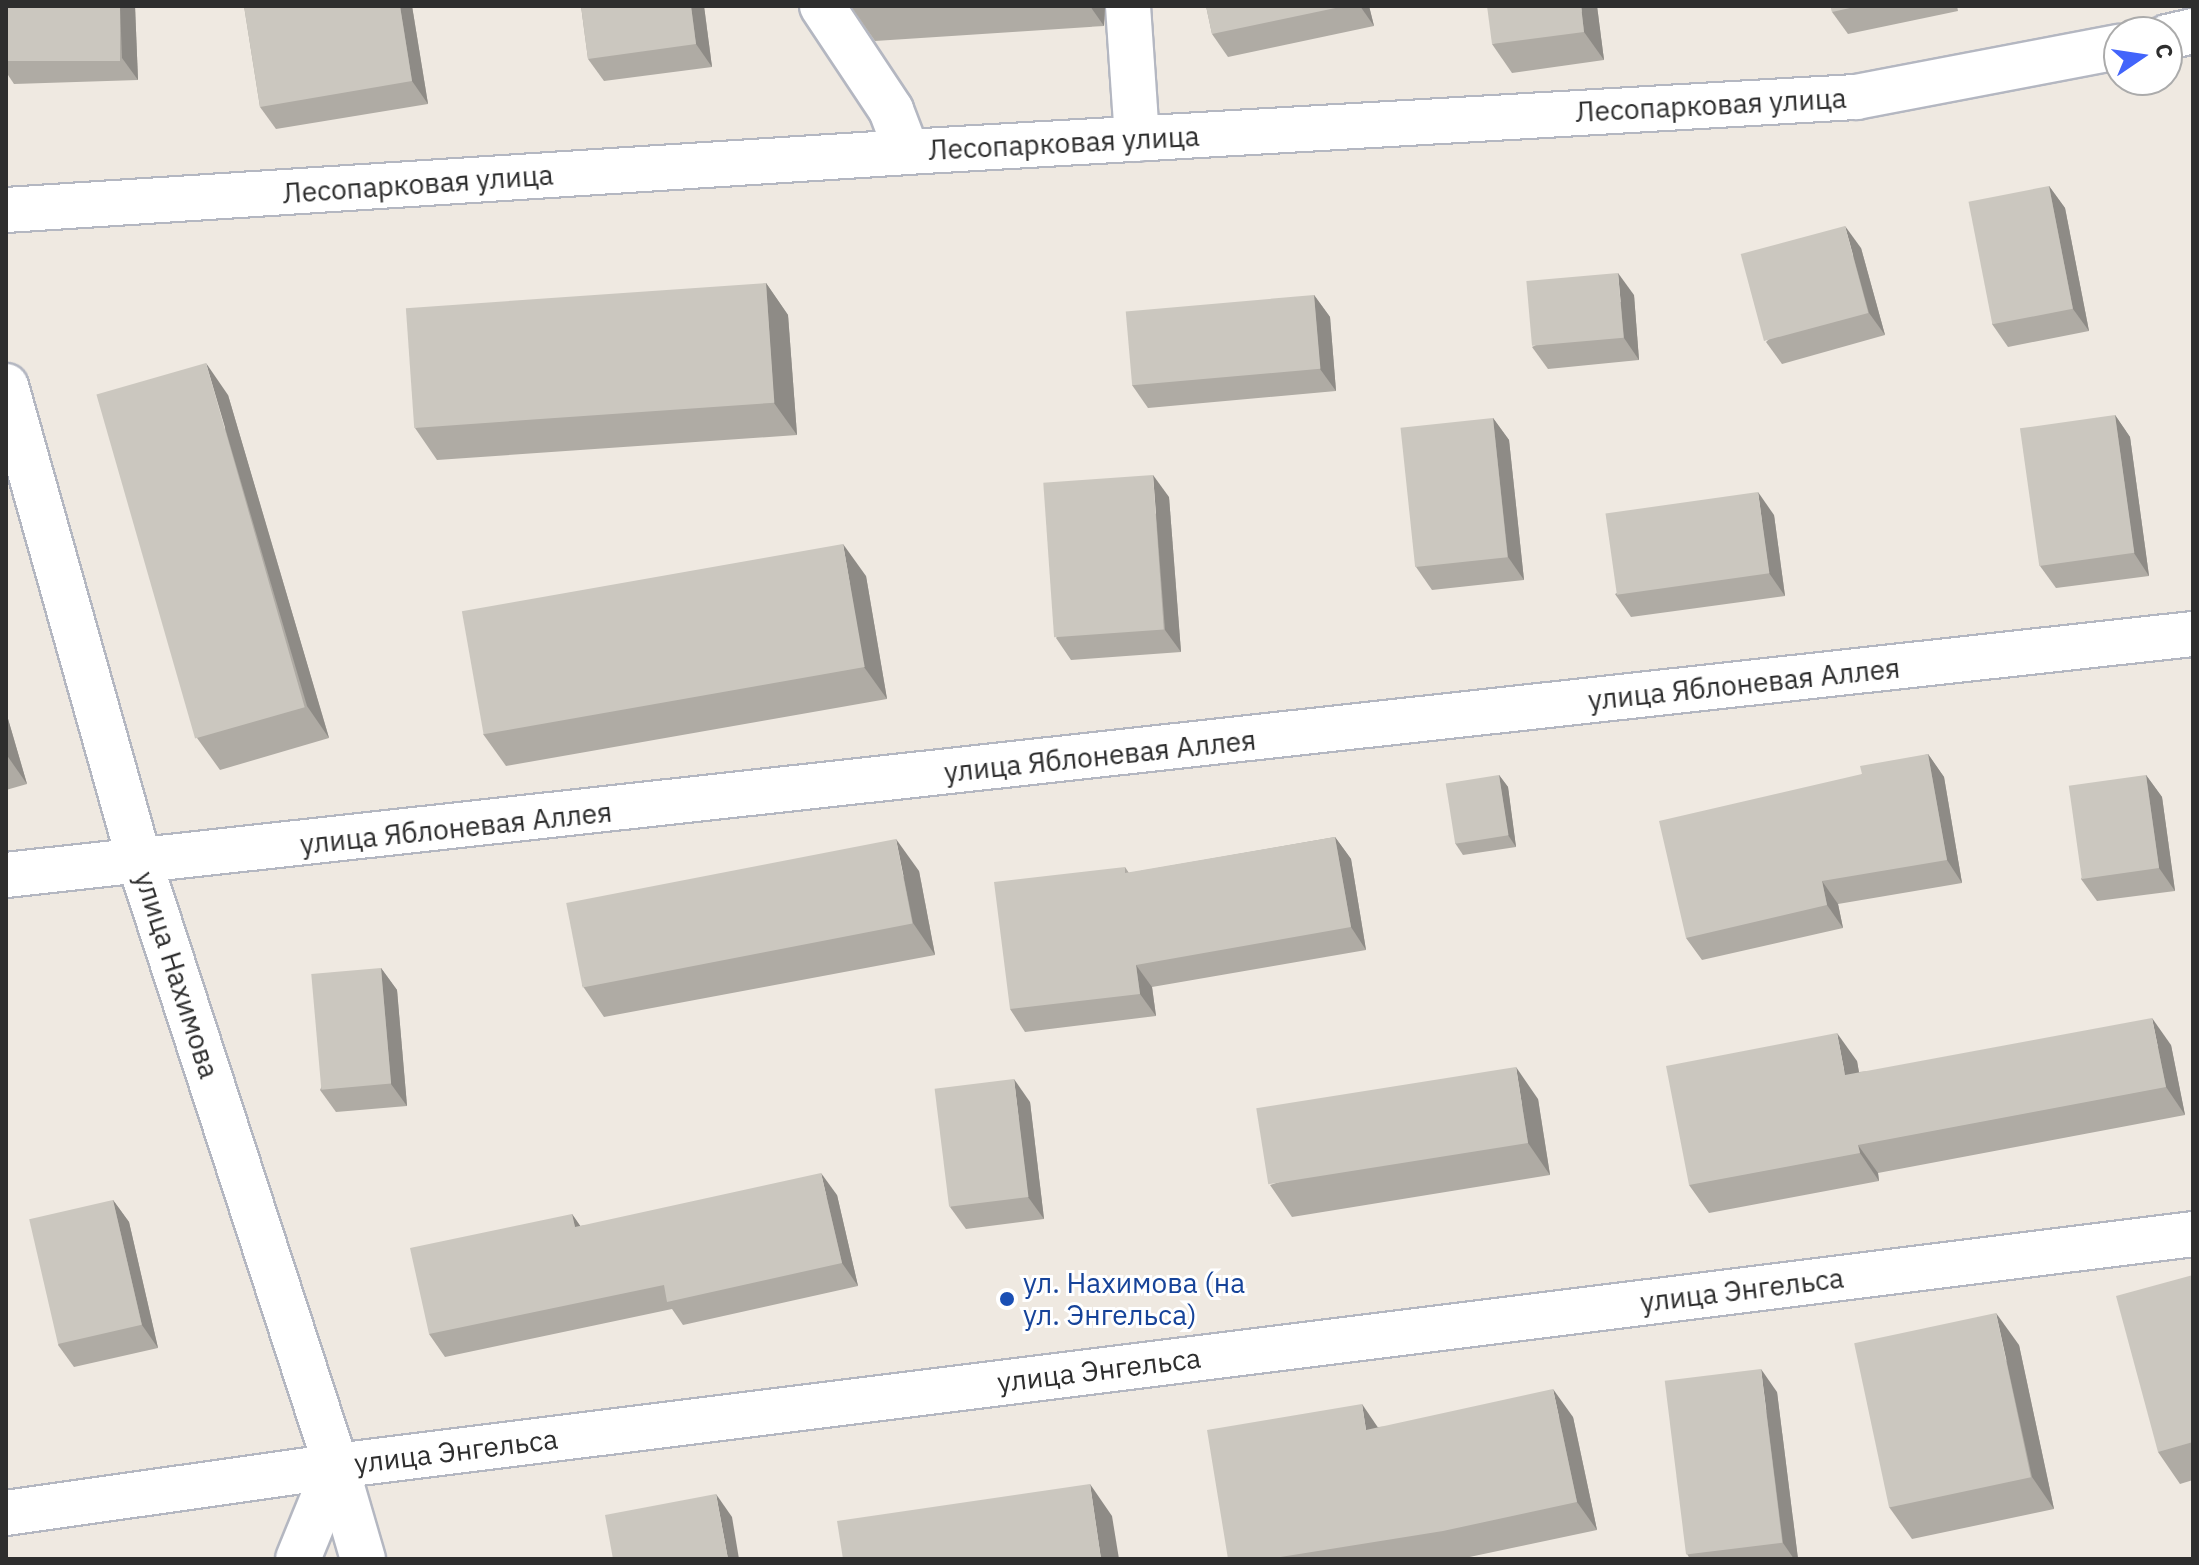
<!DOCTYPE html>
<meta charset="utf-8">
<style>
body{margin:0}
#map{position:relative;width:2199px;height:1565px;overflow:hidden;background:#efe9e1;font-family:"IBM Plex Sans",sans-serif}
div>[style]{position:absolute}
.roads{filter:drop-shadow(2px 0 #b4b7c1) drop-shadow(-2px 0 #b4b7c1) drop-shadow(0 2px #b4b7c1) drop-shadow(0 -2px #b4b7c1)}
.minor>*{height:44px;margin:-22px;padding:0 22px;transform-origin:22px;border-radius:22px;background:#fff}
.wall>*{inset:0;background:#afaba4}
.shaded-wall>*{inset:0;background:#8e8b86}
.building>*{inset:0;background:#cbc7bf;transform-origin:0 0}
.dots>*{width:22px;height:22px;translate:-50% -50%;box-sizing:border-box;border:4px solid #fff;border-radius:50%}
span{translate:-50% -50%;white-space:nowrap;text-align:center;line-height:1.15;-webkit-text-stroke:6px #fff;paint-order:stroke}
.street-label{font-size:28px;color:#2e2e2e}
.transit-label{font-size:28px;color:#164399}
.left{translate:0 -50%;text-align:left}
.frame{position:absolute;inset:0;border:8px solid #2e2e2e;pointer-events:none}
.north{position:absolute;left:2103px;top:16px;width:80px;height:80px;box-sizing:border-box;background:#fff;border:2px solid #ababab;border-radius:50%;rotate:77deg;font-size:22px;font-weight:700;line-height:32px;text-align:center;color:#2e2e2e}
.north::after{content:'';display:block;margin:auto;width:28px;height:36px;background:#4264fb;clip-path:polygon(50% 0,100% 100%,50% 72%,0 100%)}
</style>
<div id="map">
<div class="roads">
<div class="minor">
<i style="left:822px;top:6px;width:125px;rotate:56.4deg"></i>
<i style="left:891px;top:110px;width:45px;rotate:69.1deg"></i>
<i style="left:1128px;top:6px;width:133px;rotate:86.1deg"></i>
<i style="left:2167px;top:37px;width:27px;rotate:-13deg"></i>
<i style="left:6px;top:210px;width:903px;rotate:-3.68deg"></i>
<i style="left:907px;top:152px;width:951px;rotate:-3.32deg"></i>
<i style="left:1856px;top:97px;width:268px;rotate:-10.8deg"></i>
<i style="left:6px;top:386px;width:495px;rotate:74.3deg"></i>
<i style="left:140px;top:863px;width:634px;rotate:71.99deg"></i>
<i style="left:336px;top:1466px;width:97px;rotate:73.8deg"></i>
<i style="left:6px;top:875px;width:2200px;rotate:-6.29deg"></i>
<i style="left:6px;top:1513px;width:333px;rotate:-8.1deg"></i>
<i style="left:336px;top:1466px;width:1871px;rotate:-7.12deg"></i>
<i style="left:298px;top:1559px;width:100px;rotate:-67.8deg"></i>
</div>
</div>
<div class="wall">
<i style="clip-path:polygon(6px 6px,135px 6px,138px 80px,14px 84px,6px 72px)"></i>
<i style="clip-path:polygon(244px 6px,412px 6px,428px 104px,276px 129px,260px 107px)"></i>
<i style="clip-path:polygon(581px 6px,704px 6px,712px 67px,604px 81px,588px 59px)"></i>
<i style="clip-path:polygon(851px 6px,1105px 6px,1104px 26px,875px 41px)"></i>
<i style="clip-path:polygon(1206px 6px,1369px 6px,1374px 26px,1228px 57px,1212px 34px)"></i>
<i style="clip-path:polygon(1597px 6px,1604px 60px,1512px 73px,1492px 44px)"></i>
<i style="clip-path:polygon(1831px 6px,1957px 6px,1958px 11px,1848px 34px,1832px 12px)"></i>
<i style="clip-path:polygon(2049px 186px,2065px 208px,2089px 331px,2008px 347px,1992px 324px)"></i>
<i style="clip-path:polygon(1861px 248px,1885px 335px,1782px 364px,1766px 342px)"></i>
<i style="clip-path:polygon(766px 283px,788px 315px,797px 435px,437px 460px,415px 428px)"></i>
<i style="clip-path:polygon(1314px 295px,1330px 317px,1336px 391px,1148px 408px,1132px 385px)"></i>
<i style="clip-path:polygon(1634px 295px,1639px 360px,1548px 369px,1532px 347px)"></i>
<i style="clip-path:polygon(228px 395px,329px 738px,220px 770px,197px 738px)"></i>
<i style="clip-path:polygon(2115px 415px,2130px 437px,2149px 576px,2056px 588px,2040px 566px)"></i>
<i style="clip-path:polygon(1493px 418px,1509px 440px,1524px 580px,1432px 590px,1416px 567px)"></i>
<i style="clip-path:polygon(1169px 497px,1181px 652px,1071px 660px,1056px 638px)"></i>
<i style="clip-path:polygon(1774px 515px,1785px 596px,1631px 617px,1615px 594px)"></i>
<i style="clip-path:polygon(866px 576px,887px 699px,506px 766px,483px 734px)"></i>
<i style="clip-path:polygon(6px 712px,27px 784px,6px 790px)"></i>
<i style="clip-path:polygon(1928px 754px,1944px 777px,1962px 883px,1838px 904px,1843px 928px,1702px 960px,1686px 938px,1862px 774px)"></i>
<i style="clip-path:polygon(1499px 775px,1508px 787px,1516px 847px,1463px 855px,1455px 843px)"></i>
<i style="clip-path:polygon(2146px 775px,2162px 797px,2175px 891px,2097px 901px,2081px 879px)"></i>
<i style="clip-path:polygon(1335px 837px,1351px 859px,1366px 950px,1152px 987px,1156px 1016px,1025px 1032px,1010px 1009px,1125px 867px,1129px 873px)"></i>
<i style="clip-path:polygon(919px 871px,935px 955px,604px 1017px,582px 985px)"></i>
<i style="clip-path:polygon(381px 968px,397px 990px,407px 1106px,336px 1112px,320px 1090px)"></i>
<i style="clip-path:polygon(2171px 1045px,2185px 1115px,1878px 1173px,1879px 1181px,1709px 1213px,1689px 1185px,1857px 1061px,1859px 1072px)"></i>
<i style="clip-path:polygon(1538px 1099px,1550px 1175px,1292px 1217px,1270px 1185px)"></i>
<i style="clip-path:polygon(1030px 1102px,1044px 1219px,966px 1229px,950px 1207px)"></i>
<i style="clip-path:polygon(837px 1195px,858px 1286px,683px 1325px,672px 1309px,445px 1357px,429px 1334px,572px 1214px,580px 1226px)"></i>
<i style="clip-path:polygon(113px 1200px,129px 1222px,158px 1348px,74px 1367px,58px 1345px)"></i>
<i style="clip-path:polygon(2193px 1275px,2193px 1480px,2180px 1484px,2158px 1452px)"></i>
<i style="clip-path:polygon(2019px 1345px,2054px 1509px,1912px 1539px,1889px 1507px)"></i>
<i style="clip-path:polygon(1777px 1392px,1798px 1559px,1690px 1559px,1687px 1554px)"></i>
<i style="clip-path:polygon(1573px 1417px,1597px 1530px,1460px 1559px,1228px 1559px,1378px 1427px)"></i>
</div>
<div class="shaded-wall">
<i style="clip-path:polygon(120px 6px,135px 6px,138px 80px,122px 58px)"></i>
<i style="clip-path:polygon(400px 6px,412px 6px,428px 104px,412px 81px)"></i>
<i style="clip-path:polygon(691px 6px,704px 6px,712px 67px,696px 44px)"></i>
<i style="clip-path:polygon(1090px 6px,1105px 6px,1104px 26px)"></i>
<i style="clip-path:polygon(1360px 6px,1369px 6px,1374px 26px)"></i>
<i style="clip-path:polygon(1581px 6px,1597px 6px,1604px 60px,1584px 32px)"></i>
<i style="clip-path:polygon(2049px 186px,2065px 208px,2089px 331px,2073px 309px)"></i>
<i style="clip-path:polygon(1845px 226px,1861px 248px,1885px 335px,1869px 313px)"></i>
<i style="clip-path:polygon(1618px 273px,1634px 295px,1639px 360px,1624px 338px)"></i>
<i style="clip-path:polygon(766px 283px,788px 315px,797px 435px,774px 403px)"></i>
<i style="clip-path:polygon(1314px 295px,1330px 317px,1336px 391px,1320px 369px)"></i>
<i style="clip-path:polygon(206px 363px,228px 395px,329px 738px,307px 706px)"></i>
<i style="clip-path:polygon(2115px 415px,2130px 437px,2149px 576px,2134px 553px)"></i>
<i style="clip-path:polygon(1493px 418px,1509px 440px,1524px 580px,1508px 557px)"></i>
<i style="clip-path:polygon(1153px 475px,1169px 497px,1181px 652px,1165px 630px)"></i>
<i style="clip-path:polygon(1758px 492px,1774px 515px,1785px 596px,1769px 573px)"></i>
<i style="clip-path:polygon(843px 544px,866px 576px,887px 699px,864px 667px)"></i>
<i style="clip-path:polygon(6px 712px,27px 784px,6px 754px)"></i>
<i style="clip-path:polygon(1928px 754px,1944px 777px,1962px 883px,1947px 860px)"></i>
<i style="clip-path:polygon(1499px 775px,1508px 787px,1516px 847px,1508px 835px)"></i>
<i style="clip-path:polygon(2146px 775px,2162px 797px,2175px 891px,2159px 868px)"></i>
<i style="clip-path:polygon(1335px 837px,1351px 859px,1366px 950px,1351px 927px)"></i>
<i style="clip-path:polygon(896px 839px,919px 871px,935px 955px,913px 923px)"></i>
<i style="clip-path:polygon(1822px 881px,1838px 904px,1843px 928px,1827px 905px)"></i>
<i style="clip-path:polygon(1136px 965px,1152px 987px,1156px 1016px,1140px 994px)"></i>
<i style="clip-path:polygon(381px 968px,397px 990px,407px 1106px,391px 1084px)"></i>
<i style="clip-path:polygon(2152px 1018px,2171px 1045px,2185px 1115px,2166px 1087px)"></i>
<i style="clip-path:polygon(1837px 1033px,1857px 1061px,1864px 1102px,1845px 1075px)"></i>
<i style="clip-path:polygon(1516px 1067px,1538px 1099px,1550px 1175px,1528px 1143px)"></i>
<i style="clip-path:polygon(1014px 1079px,1030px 1102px,1044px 1219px,1028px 1197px)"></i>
<i style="clip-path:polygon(1858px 1145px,1878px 1173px,1879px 1181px,1860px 1153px)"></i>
<i style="clip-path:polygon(821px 1173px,837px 1195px,858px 1286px,842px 1263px)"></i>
<i style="clip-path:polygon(113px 1200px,129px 1222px,158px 1348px,142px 1325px)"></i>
<i style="clip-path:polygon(572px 1214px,588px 1237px,575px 1227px)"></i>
<i style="clip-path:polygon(1996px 1313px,2019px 1345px,2054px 1509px,2032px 1477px)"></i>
<i style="clip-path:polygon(1761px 1369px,1777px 1392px,1798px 1559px,1794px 1559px,1783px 1543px)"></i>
<i style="clip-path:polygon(1553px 1389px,1573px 1417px,1597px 1530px,1577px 1502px)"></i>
<i style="clip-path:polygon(1362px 1404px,1381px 1432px,1366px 1430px)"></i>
<i style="clip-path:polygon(1090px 1484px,1112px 1516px,1119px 1559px,1101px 1559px)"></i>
<i style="clip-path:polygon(716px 1494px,732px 1517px,739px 1559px,728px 1559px)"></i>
</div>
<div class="building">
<i style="left:6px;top:6px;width:114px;height:55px"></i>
<i style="clip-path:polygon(244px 6px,400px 6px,412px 81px,260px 107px)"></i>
<i style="clip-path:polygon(581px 6px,691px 6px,696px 44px,588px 59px)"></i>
<i style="clip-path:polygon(1206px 6px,1345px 6px,1212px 34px)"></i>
<i style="clip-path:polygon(1487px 6px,1581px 6px,1584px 32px,1492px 44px)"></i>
<i style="clip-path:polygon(1831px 6px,1859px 6px,1832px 12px)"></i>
<i style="left:2049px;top:186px;width:125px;height:82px;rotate:79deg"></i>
<i style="left:1845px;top:226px;width:90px;height:108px;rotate:75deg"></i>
<i style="left:1618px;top:273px;width:65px;height:92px;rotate:85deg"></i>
<i style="left:766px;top:283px;width:120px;height:361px;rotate:86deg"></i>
<i style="left:1314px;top:295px;width:74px;height:189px;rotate:85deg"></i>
<i style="left:206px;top:363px;width:358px;height:114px;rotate:74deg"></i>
<i style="left:2115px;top:415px;width:139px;height:96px;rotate:82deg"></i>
<i style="left:1493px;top:418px;width:140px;height:93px;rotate:84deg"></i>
<i style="left:1153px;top:475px;width:155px;height:110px;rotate:86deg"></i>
<i style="left:1758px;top:492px;width:82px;height:154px;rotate:82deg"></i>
<i style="left:843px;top:544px;width:125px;height:387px;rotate:80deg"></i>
<i style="clip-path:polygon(1928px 754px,1947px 860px,1822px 881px,1827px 905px,1686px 938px,1659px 821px,1862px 774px,1860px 766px)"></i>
<i style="left:1499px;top:775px;width:61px;height:54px;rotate:81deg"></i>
<i style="left:2146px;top:775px;width:94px;height:78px;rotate:82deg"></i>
<i style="clip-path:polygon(1335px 837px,1351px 927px,1136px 965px,1140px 994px,1010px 1009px,994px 882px,1125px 867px,1125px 873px)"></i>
<i style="left:896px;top:839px;width:86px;height:336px;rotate:79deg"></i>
<i style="left:381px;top:968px;width:116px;height:70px;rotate:85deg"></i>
<i style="clip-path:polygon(2152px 1018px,2166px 1087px,1858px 1145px,1860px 1153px,1689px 1185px,1666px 1066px,1837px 1033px,1845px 1075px)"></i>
<i style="left:1516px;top:1067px;width:77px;height:263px;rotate:81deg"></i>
<i style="left:1014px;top:1079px;width:119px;height:80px;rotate:83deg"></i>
<i style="clip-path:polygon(821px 1173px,842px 1263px,667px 1302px,664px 1285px,429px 1334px,410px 1248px,572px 1214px,575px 1227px)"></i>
<i style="left:113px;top:1200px;width:128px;height:86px;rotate:77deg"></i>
<i style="clip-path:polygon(2193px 1275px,2193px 1442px,2158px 1452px,2116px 1296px)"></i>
<i style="left:1996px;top:1313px;width:168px;height:145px;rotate:78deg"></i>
<i style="left:1761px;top:1369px;width:175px;height:97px;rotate:83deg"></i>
<i style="clip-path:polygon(1553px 1389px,1577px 1502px,1443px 1531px,1268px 1559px,1228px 1559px,1207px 1430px,1362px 1404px,1366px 1430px)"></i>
<i style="clip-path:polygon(1090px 1484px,1101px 1559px,843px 1559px,837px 1521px)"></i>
<i style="clip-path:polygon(716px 1494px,728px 1559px,613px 1559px,605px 1515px)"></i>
</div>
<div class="dots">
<i style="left:1007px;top:1299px;background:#1a4fb4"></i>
</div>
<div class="street-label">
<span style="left:1711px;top:105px;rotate:-3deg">Лесопарковая улица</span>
<span style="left:1064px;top:143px;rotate:-3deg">Лесопарковая улица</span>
<span style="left:418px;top:184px;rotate:-4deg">Лесопарковая улица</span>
<span style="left:1744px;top:684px;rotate:-6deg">улица Яблоневая Аллея</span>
<span style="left:1100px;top:756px;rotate:-6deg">улица Яблоневая Аллея</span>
<span style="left:456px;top:828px;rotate:-6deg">улица Яблоневая Аллея</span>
<span style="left:177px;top:975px;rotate:72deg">улица Нахимова</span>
<span style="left:1742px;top:1290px;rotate:-7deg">улица Энгельса</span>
<span style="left:1099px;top:1370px;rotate:-7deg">улица Энгельса</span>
<span style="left:456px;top:1451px;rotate:-7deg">улица Энгельса</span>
</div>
<div class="transit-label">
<span class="left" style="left:1023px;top:1299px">ул. Нахимова (на<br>ул. Энгельса)</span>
</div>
<div class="frame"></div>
<div class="north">С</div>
</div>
